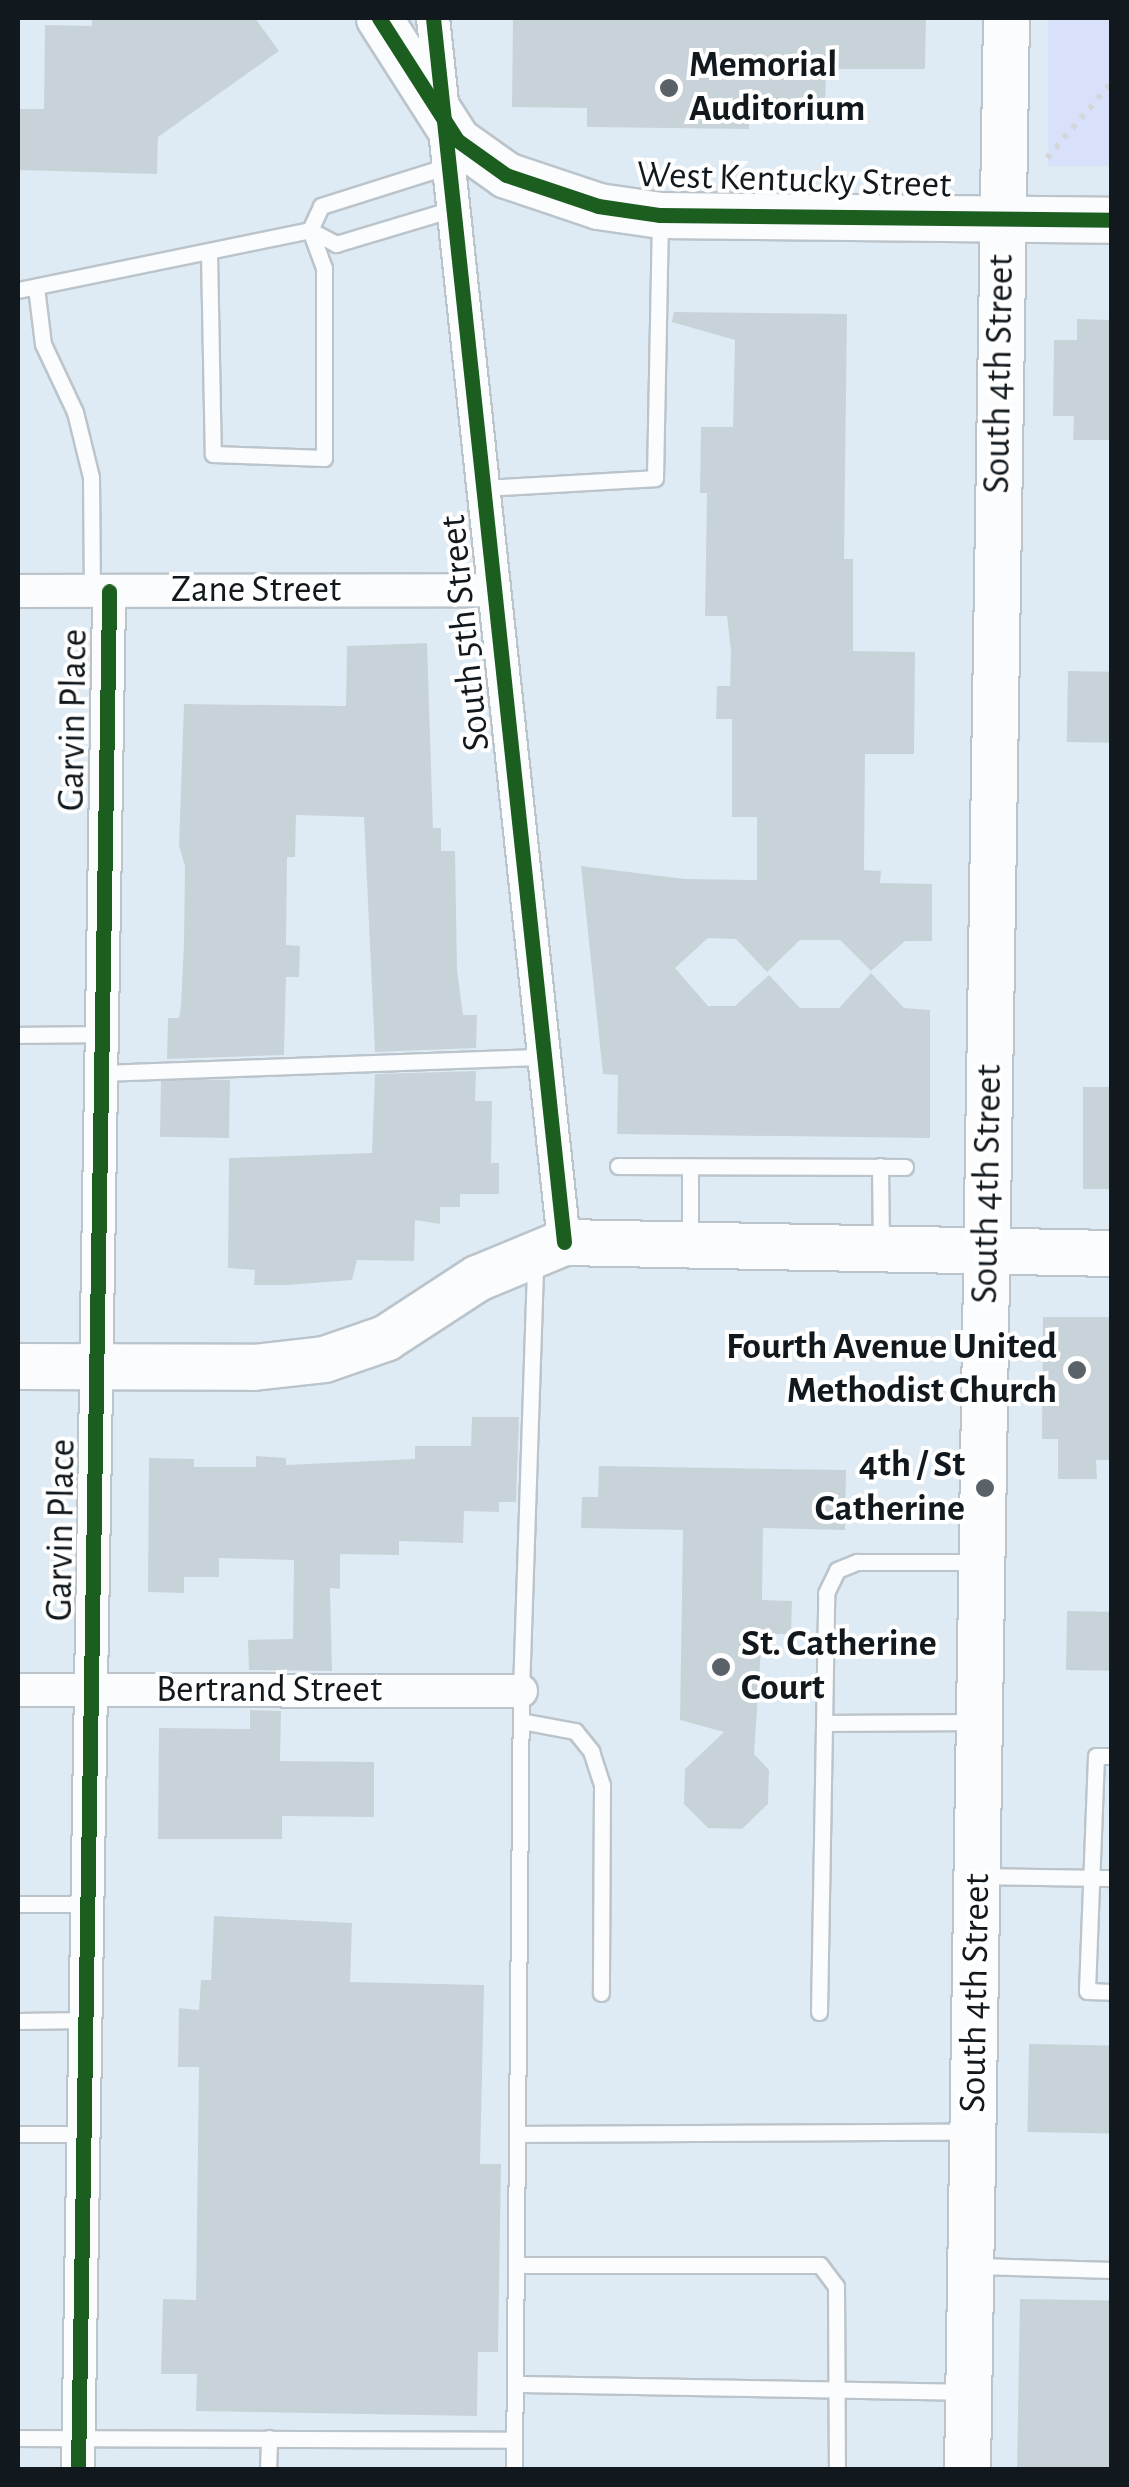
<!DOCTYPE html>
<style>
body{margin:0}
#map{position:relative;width:1129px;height:2487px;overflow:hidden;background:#dfebf4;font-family:"Alegreya Sans",sans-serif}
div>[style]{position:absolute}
.green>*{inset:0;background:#d9e1fa;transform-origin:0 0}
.building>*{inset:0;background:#c8d3d9;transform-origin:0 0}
.path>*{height:6px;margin-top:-3px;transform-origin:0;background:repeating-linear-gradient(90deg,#d4d7da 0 5px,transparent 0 13px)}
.roads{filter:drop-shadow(2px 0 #bbc4cb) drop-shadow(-2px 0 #bbc4cb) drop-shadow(0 2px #bbc4cb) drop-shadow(0 -2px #bbc4cb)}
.lane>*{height:15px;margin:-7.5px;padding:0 7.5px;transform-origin:7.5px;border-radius:7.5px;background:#fafcfd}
.street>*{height:32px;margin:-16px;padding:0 16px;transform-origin:16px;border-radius:16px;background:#fafcfd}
.secondary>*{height:45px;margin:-22.5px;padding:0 22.5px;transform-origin:22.5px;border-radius:22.5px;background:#fafcfd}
.cycleway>*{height:15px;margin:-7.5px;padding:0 7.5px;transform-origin:7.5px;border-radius:7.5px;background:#1b5e20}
.dots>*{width:28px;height:28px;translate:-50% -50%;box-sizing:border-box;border:5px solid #fff;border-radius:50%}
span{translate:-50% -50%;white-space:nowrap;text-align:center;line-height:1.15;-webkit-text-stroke:8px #fff;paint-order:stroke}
.poi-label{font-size:38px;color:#11191e;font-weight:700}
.left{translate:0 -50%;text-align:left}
.right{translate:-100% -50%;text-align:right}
.street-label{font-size:38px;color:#11191e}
.frame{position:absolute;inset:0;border:20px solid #11191e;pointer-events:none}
</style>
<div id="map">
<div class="green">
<i style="left:1048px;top:18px;width:63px;height:148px"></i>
</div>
<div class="building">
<i style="clip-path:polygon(92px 18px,255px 18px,279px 51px,158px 137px,157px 174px,18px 170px,18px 109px,44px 109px,45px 25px,92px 26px)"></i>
<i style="clip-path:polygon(513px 18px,926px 18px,925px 69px,826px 69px,825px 111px,749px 110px,749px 129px,587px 127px,587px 108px,512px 107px)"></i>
<i style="clip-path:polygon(674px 312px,847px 314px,844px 559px,853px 559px,853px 651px,915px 652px,914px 754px,865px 754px,864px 870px,881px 871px,880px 883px,932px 884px,932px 941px,905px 941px,871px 971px,840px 940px,800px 940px,767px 972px,736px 939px,708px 938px,675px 968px,708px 1006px,735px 1006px,769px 975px,800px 1008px,839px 1008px,871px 973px,904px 1008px,930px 1010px,930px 1138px,617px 1134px,618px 1075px,603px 1074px,581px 866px,685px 879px,757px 880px,757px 817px,732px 817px,732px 719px,716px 719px,717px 686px,730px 686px,731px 651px,727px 616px,705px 616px,707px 493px,700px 493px,701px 427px,733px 427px,735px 340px,672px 322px)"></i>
<i style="clip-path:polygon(1077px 319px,1112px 320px,1112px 440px,1073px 440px,1074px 416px,1053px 416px,1054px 340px,1077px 340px)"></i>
<i style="clip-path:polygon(427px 643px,433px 828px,441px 828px,441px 851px,455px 851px,457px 970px,463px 1015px,477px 1015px,476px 1048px,375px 1052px,364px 817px,296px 815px,295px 857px,287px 857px,286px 945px,300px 946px,299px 977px,286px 977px,284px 1055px,167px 1059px,168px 1018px,179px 1018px,181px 1005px,184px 943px,185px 866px,179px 846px,184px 704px,346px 706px,347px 646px)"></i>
<i style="left:1068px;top:671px;width:44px;height:71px;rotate:1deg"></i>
<i style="clip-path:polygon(476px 1071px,475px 1101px,492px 1101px,491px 1163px,499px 1163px,499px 1194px,460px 1194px,460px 1207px,440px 1207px,440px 1224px,415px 1220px,414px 1261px,357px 1260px,352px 1280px,288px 1285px,254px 1285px,255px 1270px,228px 1268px,229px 1158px,372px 1153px,375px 1074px)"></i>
<i style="left:230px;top:1080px;width:58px;height:69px;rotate:91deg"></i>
<i style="left:1083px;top:1087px;width:29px;height:102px"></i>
<i style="clip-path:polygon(1043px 1317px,1109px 1317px,1112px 1460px,1096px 1460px,1097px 1479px,1058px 1479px,1058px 1439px,1042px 1439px)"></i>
<i style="clip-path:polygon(472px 1417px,519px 1417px,516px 1502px,499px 1502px,499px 1512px,464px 1511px,463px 1543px,399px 1541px,399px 1555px,340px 1554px,340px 1589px,330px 1588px,332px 1671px,249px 1670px,248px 1640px,293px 1639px,294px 1560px,219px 1558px,219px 1577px,184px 1577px,184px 1593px,148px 1592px,149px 1458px,194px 1459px,194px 1467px,256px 1467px,256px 1456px,286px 1458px,286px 1465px,415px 1459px,415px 1446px,471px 1446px)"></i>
<i style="clip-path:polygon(599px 1466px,846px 1470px,845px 1530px,763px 1528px,762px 1600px,792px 1601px,791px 1634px,762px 1634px,754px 1754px,769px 1770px,768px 1804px,742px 1829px,708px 1828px,684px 1804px,685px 1769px,724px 1732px,680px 1720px,683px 1530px,581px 1528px,582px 1497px,598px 1497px)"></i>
<i style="left:1067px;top:1611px;width:45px;height:59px;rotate:1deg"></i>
<i style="clip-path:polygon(250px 1710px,281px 1711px,280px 1761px,374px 1762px,374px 1817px,282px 1816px,282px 1839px,158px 1839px,159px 1728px,250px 1729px)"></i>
<i style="clip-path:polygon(214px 1916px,352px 1923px,350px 1982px,484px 1985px,480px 2164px,501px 2164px,498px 2352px,478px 2352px,477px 2416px,196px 2411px,197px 2374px,161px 2374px,163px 2299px,196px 2300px,199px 2067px,178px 2067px,179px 2008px,199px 2010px,201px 1980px,211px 1980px)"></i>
<i style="left:1029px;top:2044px;width:83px;height:88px;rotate:1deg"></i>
<i style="left:1020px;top:2299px;width:92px;height:171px;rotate:1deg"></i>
</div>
<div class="path">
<i style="left:1047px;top:158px;width:100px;rotate:-49.5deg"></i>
</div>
<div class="roads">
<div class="lane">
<i style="left:209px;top:254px;width:200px;rotate:88.9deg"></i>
<i style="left:213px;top:454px;width:111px;rotate:2.1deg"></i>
<i style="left:324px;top:458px;width:190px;rotate:-90deg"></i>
<i style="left:324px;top:268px;width:40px;rotate:-110.2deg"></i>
<i style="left:310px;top:230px;width:26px;rotate:-65deg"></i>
<i style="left:321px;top:206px;width:133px;rotate:-17.5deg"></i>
<i style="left:36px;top:287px;width:57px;rotate:83deg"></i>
<i style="left:43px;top:344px;width:75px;rotate:64.8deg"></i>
<i style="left:75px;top:412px;width:67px;rotate:76.2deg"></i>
<i style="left:91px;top:477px;width:114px;rotate:89.5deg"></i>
<i style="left:18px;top:290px;width:298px;rotate:-11.6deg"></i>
<i style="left:310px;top:230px;width:30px;rotate:28deg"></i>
<i style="left:336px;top:244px;width:122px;rotate:-16.7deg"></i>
<i style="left:483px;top:488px;width:172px;rotate:-3.3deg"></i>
<i style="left:655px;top:478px;width:259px;rotate:-88.9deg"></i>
<i style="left:18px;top:1035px;width:84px;rotate:-0.7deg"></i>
<i style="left:102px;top:1073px;width:442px;rotate:-2.1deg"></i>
<i style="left:618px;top:1166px;width:287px;rotate:0.2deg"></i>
<i style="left:880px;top:1166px;width:77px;rotate:89.3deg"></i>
<i style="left:690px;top:1243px;width:76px;rotate:-90deg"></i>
<i style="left:521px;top:1721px;width:55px;rotate:10.5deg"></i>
<i style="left:575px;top:1731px;width:26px;rotate:51deg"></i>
<i style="left:591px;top:1751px;width:36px;rotate:72deg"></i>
<i style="left:602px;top:1785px;width:208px;rotate:90.3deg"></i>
<i style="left:828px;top:1723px;width:146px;rotate:-0.4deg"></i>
<i style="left:1112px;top:1756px;width:16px;rotate:180deg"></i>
<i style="left:1096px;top:1756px;width:235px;rotate:92.2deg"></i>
<i style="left:1087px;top:1991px;width:25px;rotate:2deg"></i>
<i style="left:983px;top:1876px;width:129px;rotate:0.9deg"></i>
<i style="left:18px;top:1904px;width:69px"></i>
<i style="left:819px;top:2012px;width:419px;rotate:-89deg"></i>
<i style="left:826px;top:1593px;width:25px;rotate:-64deg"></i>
<i style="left:837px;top:1570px;width:22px;rotate:-22deg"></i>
<i style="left:857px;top:1562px;width:122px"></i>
<i style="left:18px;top:2021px;width:67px;rotate:-0.9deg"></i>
<i style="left:18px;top:2134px;width:66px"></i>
<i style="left:517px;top:2134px;width:453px;rotate:-0.3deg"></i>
<i style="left:516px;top:2265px;width:304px"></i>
<i style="left:820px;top:2265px;width:26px;rotate:53deg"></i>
<i style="left:836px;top:2286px;width:184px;rotate:89.7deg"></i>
<i style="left:975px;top:2266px;width:137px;rotate:1.7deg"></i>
<i style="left:515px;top:2384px;width:451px;rotate:1deg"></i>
<i style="left:18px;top:2438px;width:496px;rotate:0.2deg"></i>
<i style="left:268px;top:2470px;width:32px;rotate:-88deg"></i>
<i style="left:514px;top:2470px;width:779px;rotate:-89.49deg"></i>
<i style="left:521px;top:1691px;width:431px;rotate:-88.1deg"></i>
</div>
<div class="street">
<i style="left:433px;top:18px;width:1231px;rotate:83.89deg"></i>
<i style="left:18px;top:591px;width:476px;rotate:-0.1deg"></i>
<i style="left:18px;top:1690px;width:503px;rotate:0.11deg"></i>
<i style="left:78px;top:2470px;width:1879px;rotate:-89.05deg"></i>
</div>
<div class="secondary">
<i style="left:379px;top:18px;width:145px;rotate:57.4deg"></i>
<i style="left:457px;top:140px;width:60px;rotate:35.5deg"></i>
<i style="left:506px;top:175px;width:97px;rotate:18.6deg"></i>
<i style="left:598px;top:206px;width:63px;rotate:8.3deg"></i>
<i style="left:660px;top:215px;width:452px;rotate:0.6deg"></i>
<i style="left:18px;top:1366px;width:235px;rotate:0.2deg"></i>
<i style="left:253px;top:1367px;width:71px;rotate:-6.4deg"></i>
<i style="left:324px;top:1359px;width:65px;rotate:-19deg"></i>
<i style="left:385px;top:1338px;width:110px;rotate:-33.1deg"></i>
<i style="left:477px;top:1278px;width:94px;rotate:-22.5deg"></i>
<i style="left:564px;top:1242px;width:548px;rotate:1.15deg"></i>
<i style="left:967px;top:2470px;width:2452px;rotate:-89.09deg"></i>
</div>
</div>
<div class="cycleway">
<i style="left:379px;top:18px;width:145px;rotate:57.4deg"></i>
<i style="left:457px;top:140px;width:60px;rotate:35.5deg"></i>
<i style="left:506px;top:175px;width:97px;rotate:18.6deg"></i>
<i style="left:598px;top:206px;width:63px;rotate:8.3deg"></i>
<i style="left:660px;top:215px;width:452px;rotate:0.6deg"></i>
<i style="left:433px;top:18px;width:1231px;rotate:83.89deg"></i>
<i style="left:78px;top:2470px;width:1879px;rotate:-89.05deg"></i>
</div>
<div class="dots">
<i style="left:669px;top:88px;background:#596269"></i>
<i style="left:1077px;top:1370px;background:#596269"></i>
<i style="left:985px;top:1488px;background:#596269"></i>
<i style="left:721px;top:1667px;background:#596269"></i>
</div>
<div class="poi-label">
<span class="left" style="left:689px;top:88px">Memorial<br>Auditorium</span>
<span class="right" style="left:1057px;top:1370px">Fourth Avenue United<br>Methodist Church</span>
<span class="right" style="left:965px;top:1488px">4th / St<br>Catherine</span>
<span class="left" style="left:741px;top:1667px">St. Catherine<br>Court</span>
</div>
<div class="street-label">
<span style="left:794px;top:181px;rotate:2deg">West Kentucky Street</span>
<span style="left:1000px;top:374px;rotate:-89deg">South 4th Street</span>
<span style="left:256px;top:591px">Zane Street</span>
<span style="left:466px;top:633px;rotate:-96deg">South 5th Street</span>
<span style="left:74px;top:720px;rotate:-89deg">Garvin Place</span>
<span style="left:988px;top:1184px;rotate:-89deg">South 4th Street</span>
<span style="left:62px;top:1530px;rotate:-89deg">Garvin Place</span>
<span style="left:269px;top:1691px">Bertrand Street</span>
<span style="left:976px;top:1993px;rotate:-89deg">South 4th Street</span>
</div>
<div class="frame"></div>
</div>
